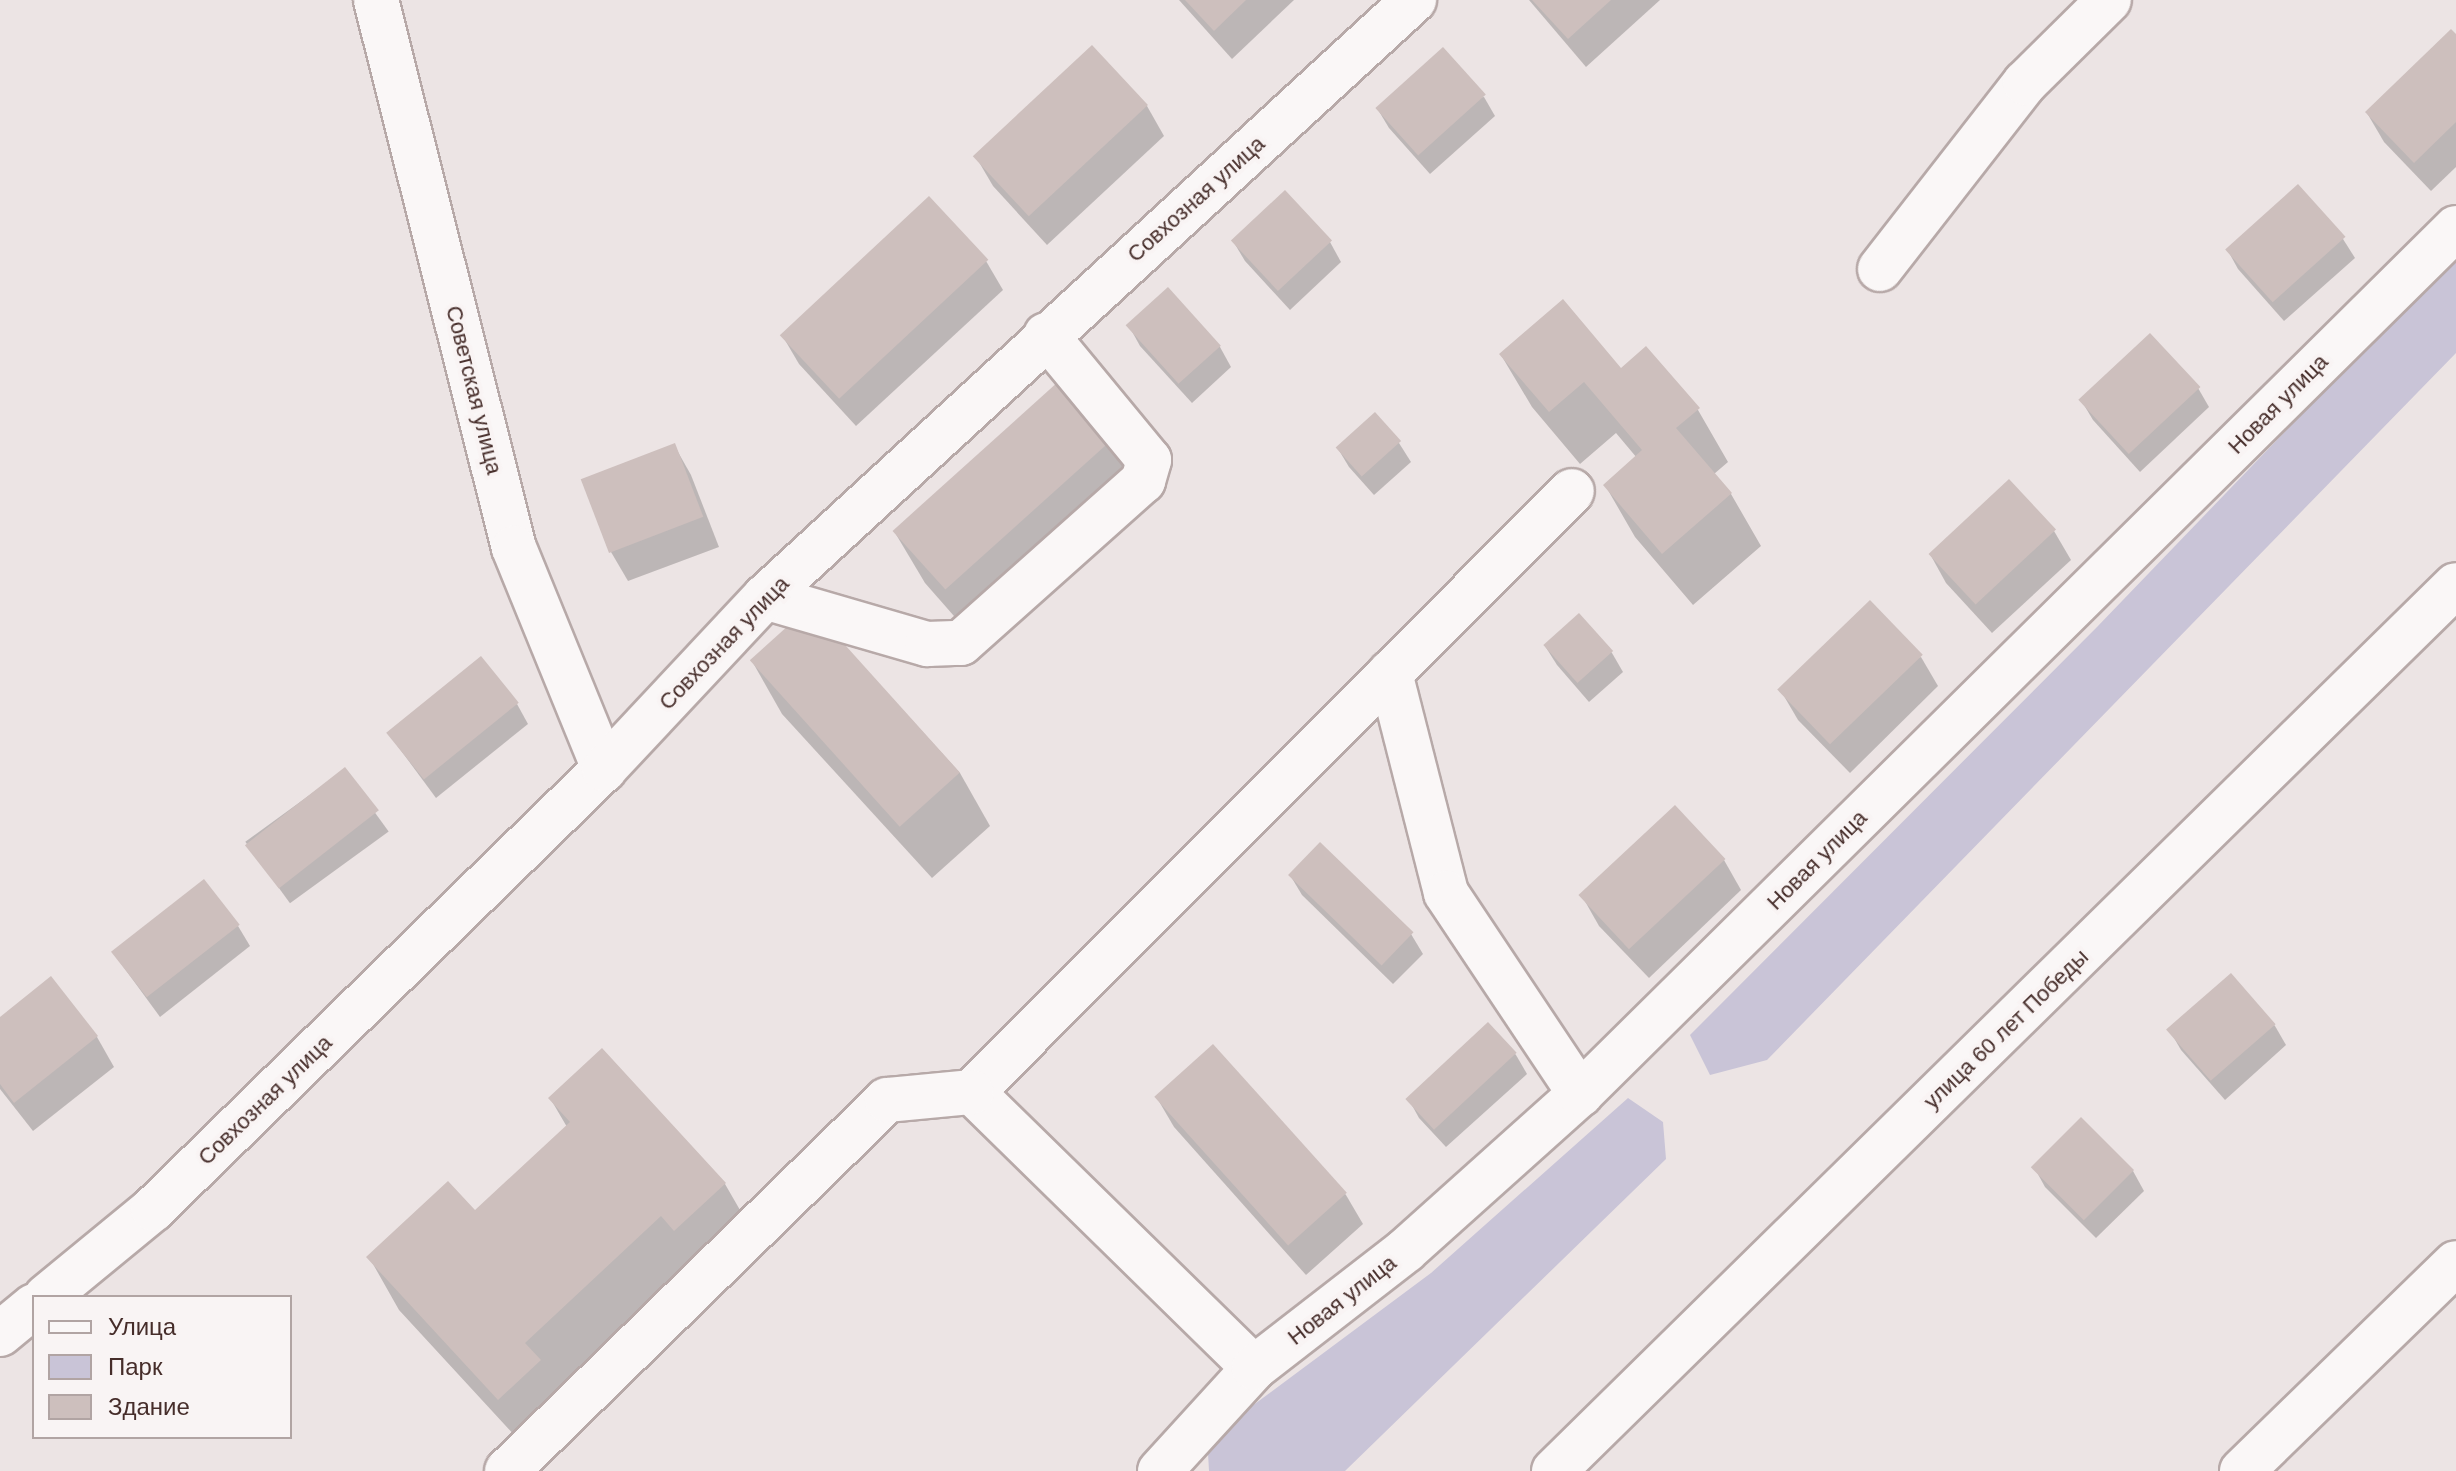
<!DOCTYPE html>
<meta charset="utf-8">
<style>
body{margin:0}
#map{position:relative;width:2456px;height:1471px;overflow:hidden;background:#ece4e4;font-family:Arial,sans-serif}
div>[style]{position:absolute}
.green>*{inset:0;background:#c9c4d7}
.shadow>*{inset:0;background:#0003;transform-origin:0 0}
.building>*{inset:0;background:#cdbfbd;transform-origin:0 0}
.roads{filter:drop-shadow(2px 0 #b7a9a8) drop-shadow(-2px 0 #b7a9a8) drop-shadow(0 2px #b7a9a8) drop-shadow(0 -2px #b7a9a8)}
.minor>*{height:44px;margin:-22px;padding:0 22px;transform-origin:22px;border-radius:22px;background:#faf7f7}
span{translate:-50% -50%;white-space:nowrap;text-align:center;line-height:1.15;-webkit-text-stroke:8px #f9f4f4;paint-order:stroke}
.street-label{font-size:22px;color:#462d2a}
.legend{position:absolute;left:32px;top:1295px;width:260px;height:144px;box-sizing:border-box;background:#f9f4f4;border:2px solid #b1a4a3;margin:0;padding:10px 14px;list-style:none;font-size:24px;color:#462d2a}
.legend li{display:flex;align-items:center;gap:16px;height:40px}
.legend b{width:40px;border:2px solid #b1a4a3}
</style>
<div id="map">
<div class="green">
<i style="clip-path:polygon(2456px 254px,2456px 353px,1767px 1060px,1710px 1075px,1690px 1035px,2097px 627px)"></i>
<i style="clip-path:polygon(1628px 1098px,1663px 1122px,1666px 1159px,1345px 1471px,1209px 1471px,1208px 1453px,1252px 1406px,1431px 1273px)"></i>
</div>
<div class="shadow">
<i style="clip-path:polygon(1179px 0,1294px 0,1232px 59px)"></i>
<i style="clip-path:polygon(1529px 0,1660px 0,1586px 67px)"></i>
<i style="clip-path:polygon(2456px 37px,2456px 167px,2431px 191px,2384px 142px,2367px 113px)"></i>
<i style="clip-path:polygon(1092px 48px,1147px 106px,1164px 136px,1047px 245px,993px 186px,976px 157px)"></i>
<i style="clip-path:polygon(1484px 97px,1495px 116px,1430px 174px,1389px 128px,1377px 108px)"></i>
<i style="clip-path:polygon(2297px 187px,2343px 239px,2355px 258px,2284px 321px,2238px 269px,2227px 249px)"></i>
<i style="clip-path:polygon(1233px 241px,1330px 242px,1341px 262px,1290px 310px,1245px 261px)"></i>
<i style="clip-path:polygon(986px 261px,1003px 290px,856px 426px,799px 364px,782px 335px)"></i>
<i style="clip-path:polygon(1168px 290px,1220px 347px,1231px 367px,1192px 403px,1140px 346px,1129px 326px)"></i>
<i style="clip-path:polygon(1501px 355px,1621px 371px,1698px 410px,1728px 462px,1714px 474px,1731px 494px,1761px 546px,1693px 605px,1635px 537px,1605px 485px,1637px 458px,1616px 433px,1580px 464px,1532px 407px)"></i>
<i style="clip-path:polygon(2198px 388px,2209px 407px,2140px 472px,2093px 420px,2081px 400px)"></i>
<i style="clip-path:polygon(1110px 441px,1140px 493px,975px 640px,925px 583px,894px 531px)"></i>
<i style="clip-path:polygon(1399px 443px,1411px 462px,1374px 495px,1349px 467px,1337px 447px)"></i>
<i style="clip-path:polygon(674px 445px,691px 475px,719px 547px,628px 581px,611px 552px)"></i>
<i style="clip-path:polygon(2054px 531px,2071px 560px,1992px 633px,1946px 583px,1930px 554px)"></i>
<i style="clip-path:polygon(810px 608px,960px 773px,990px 826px,932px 878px,782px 714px,752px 661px)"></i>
<i style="clip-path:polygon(1579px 616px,1612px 653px,1623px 672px,1589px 702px,1557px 665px,1545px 646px)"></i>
<i style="clip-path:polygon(1921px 657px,1938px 686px,1850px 773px,1798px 720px,1781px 691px)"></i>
<i style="clip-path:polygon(517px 704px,528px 724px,436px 798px,388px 733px)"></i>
<i style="left:344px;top:770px;width:76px;height:122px;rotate:54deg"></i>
<i style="clip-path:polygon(1724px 860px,1741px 890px,1649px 978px,1599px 926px,1582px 896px)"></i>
<i style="clip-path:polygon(1290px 875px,1411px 934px,1423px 954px,1393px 984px,1302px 895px)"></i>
<i style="clip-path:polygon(238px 926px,250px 946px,160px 1017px,114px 954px)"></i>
<i style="clip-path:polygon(2230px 976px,2275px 1026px,2286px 1045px,2225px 1100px,2181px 1050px,2170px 1031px)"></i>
<i style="clip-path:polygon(51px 979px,97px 1037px,114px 1067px,33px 1131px,0 1089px,0 1020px)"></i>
<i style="clip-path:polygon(1488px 1025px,1516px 1055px,1527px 1074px,1446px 1147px,1419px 1118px,1408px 1098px)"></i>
<i style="clip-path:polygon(1213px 1047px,1346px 1195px,1363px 1224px,1306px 1275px,1174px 1127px,1157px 1098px)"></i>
<i style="clip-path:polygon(550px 1098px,725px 1184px,755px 1236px,529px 1451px,399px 1310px,369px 1257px,475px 1213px,567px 1127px)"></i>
<i style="clip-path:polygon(2034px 1167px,2133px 1171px,2144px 1191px,2096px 1238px,2045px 1187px)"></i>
</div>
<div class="building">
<i style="clip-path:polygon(1185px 0,1246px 0,1214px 31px)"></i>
<i style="clip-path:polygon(1532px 0,1611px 0,1568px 39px)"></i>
<i style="clip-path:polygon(2451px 29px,2456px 34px,2456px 122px,2414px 163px,2365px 112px)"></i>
<i style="left:1092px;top:45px;width:82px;height:163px;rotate:47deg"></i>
<i style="left:1443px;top:47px;width:64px;height:91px;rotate:48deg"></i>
<i style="left:2298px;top:184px;width:71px;height:98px;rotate:48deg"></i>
<i style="left:1285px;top:190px;width:69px;height:74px;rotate:47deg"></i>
<i style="left:929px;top:196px;width:87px;height:204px;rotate:47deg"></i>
<i style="left:1168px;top:287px;width:79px;height:57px;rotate:48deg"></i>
<i style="clip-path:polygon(1563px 299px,1621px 368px,1646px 346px,1700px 408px,1676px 428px,1732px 493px,1662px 554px,1603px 485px,1642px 450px,1584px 382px,1549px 412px,1499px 354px)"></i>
<i style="left:2150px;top:333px;width:74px;height:98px;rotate:47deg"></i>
<i style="left:1059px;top:381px;width:79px;height:224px;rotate:48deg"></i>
<i style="left:1375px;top:412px;width:39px;height:53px;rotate:48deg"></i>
<i style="left:675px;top:443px;width:79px;height:101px;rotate:69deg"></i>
<i style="left:2009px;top:479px;width:69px;height:110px;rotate:47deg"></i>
<i style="left:1870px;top:600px;width:76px;height:129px;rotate:46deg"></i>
<i style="left:810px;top:606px;width:224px;height:81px;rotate:48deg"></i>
<i style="left:1579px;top:613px;width:51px;height:48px;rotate:48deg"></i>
<i style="left:481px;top:656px;width:60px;height:122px;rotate:51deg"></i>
<i style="left:345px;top:767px;width:55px;height:127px;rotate:52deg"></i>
<i style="left:1675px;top:805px;width:74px;height:132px;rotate:47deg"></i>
<i style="left:1320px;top:842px;width:130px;height:46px;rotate:44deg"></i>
<i style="left:204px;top:879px;width:58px;height:118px;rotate:52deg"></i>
<i style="left:2231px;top:973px;width:68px;height:86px;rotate:49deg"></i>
<i style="clip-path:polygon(51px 976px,98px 1036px,14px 1103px,0 1084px,0 1017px)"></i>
<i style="left:1488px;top:1022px;width:42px;height:113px;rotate:47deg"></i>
<i style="left:1213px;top:1044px;width:200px;height:79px;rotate:48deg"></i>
<i style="clip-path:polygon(602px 1048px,726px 1183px,674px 1231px,661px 1216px,525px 1343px,541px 1360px,498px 1400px,366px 1257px,448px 1181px,475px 1210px,570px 1122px,548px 1098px)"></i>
<i style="left:2081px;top:1117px;width:75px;height:71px;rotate:45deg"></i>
</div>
<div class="roads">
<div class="minor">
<i style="left:376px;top:0;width:565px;rotate:75.87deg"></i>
<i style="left:514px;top:548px;width:239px;rotate:67.8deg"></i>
<i style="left:1880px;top:269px;width:236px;rotate:-52.1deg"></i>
<i style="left:2025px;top:83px;width:118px;rotate:-44.7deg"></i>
<i style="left:765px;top:597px;width:169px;rotate:16.2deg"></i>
<i style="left:927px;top:644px;width:34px;rotate:-2deg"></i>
<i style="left:961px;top:643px;width:244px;rotate:-41.7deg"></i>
<i style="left:1143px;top:481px;width:22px;rotate:-74deg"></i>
<i style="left:1149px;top:460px;width:162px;rotate:-129.5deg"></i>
<i style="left:1390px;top:673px;width:227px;rotate:75.7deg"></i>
<i style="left:1446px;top:893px;width:242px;rotate:56.3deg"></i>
<i style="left:46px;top:1297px;width:139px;rotate:-39.4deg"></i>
<i style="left:153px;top:1209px;width:630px;rotate:-44.29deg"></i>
<i style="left:604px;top:769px;width:236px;rotate:-46.9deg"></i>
<i style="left:765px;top:597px;width:882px;rotate:-42.61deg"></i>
<i style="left:0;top:1334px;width:44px;rotate:-39.5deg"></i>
<i style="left:1254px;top:1368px;width:395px;rotate:-135.6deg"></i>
<i style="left:972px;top:1092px;width:849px;rotate:-45.05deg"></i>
<i style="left:507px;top:1471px;width:531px;rotate:-44.31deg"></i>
<i style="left:887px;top:1100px;width:85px;rotate:-5.4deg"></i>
<i style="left:1160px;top:1471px;width:139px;rotate:-47.6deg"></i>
<i style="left:1254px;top:1368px;width:192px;rotate:-37.8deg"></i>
<i style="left:1406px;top:1250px;width:234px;rotate:-41.9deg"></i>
<i style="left:1580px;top:1094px;width:1232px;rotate:-44.67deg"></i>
<i style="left:1554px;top:1471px;width:1264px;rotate:-44.49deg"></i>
<i style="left:2242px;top:1471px;width:298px;rotate:-44.2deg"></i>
</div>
</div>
<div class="street-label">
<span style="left:1196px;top:199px;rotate:-42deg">Совхозная улица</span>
<span style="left:474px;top:390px;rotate:76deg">Советская улица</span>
<span style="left:2278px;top:404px;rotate:-45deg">Новая улица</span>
<span style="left:724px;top:643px;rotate:-46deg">Совхозная улица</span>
<span style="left:1817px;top:860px;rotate:-45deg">Новая улица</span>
<span style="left:2006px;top:1029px;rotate:-44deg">улица 60 лет Победы</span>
<span style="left:265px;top:1100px;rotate:-44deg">Совхозная улица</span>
<span style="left:1342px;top:1300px;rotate:-38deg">Новая улица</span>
</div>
<ul class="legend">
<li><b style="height:10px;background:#faf7f7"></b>Улица</li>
<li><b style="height:22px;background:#c9c4d7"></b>Парк</li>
<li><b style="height:22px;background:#cdbfbd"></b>Здание</li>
</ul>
</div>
